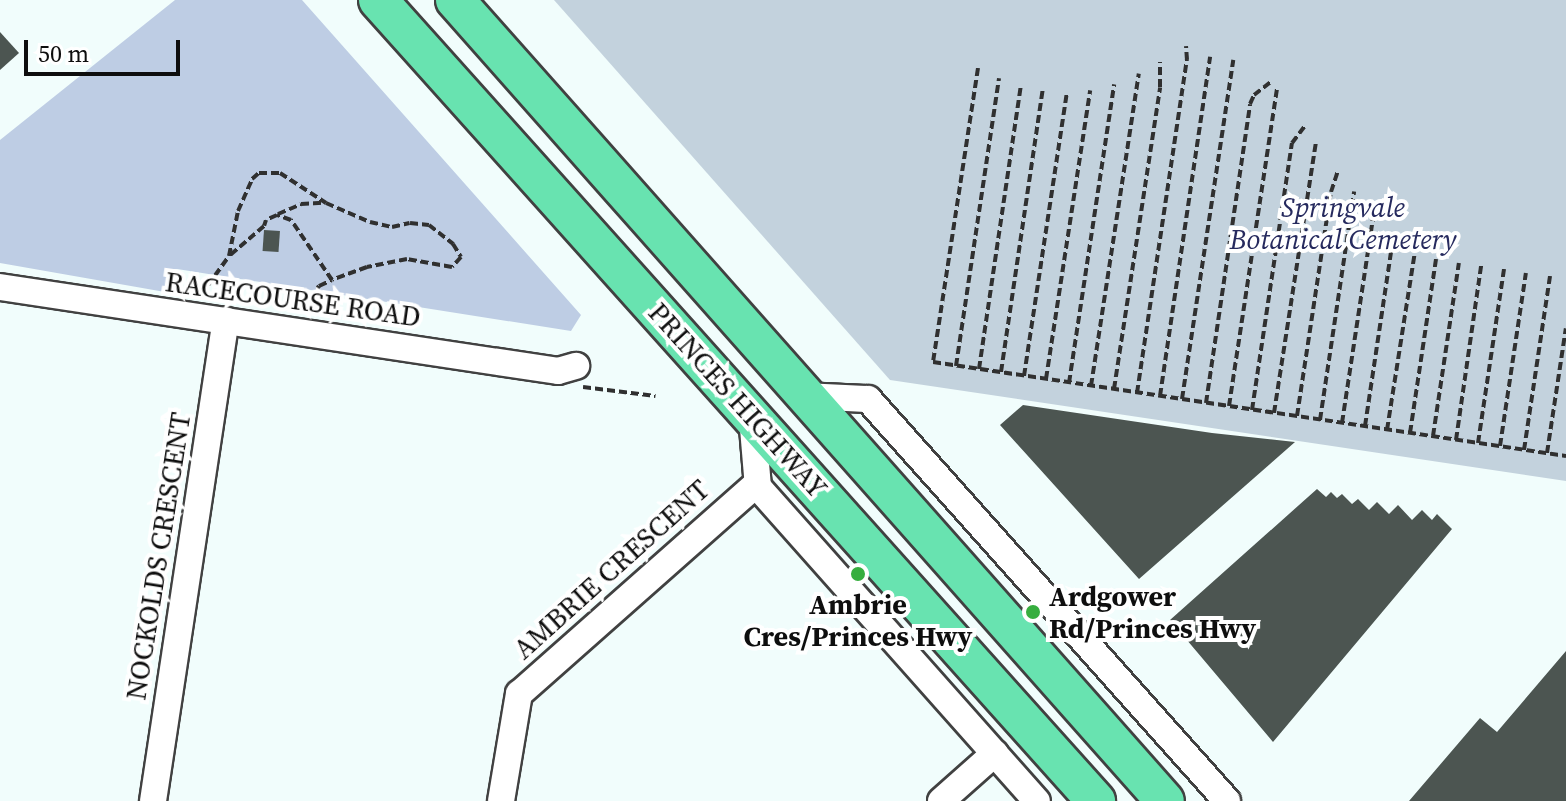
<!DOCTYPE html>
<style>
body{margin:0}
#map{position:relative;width:1566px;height:801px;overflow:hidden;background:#f1fdfc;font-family:"Source Serif 4",serif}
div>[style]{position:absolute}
.green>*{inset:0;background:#becde4}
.cemetery>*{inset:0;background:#c3d2dd}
.building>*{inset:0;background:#4c5551;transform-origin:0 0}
.path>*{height:4px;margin-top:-2px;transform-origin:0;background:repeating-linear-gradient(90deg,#303030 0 8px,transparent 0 12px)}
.roads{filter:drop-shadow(2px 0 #414141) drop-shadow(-2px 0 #414141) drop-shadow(0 2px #414141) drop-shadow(0 -2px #414141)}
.minor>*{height:26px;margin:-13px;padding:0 13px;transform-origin:13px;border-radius:13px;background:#fff}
.highway>*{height:38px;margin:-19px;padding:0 19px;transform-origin:19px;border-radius:19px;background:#68e3b0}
.dots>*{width:22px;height:22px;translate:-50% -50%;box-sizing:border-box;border:4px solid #fff;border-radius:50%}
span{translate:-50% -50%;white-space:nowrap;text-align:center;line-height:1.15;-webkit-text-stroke:8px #fff;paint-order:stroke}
.park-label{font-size:28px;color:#262a5e;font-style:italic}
.street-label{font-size:28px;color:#0e0e0e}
.poi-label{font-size:28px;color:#0e0e0e;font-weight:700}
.left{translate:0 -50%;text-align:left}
.scale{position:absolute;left:24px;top:40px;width:156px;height:36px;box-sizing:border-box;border:4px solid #0e0e0e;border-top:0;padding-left:10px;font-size:24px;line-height:28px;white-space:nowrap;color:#0e0e0e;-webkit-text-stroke:6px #fff;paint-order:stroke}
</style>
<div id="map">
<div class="green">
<i style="clip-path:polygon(175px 0,302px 0,581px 315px,571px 331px,177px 269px,168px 269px,165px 292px,0 263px,0 140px)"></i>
</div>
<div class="cemetery">
<i style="clip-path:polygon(554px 0,1566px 0,1566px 481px,890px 380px)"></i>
</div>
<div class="building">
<i style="clip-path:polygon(0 32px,19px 53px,0 70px)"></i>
<i style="left:264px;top:230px;width:16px;height:21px;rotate:4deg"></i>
<i style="clip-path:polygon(1023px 405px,1212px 433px,1295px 442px,1139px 579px,1000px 425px)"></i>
<i style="clip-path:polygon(1317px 489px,1326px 497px,1331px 492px,1337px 498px,1342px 494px,1352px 504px,1358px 499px,1369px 510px,1377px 502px,1389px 514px,1398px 505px,1412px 520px,1422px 510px,1432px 520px,1437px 514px,1452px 529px,1273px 742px,1170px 620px)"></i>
<i style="clip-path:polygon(1566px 651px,1566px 801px,1409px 801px,1480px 718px,1497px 732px)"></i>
</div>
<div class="path">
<i style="left:978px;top:68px;width:297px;rotate:98.7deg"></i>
<i style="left:933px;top:362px;width:640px;rotate:8.45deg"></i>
<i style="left:278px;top:214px;width:25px;rotate:-23deg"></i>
<i style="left:301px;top:204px;width:22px;rotate:-3deg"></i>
<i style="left:201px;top:295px;width:48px;rotate:-54.3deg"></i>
<i style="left:229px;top:256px;width:46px;rotate:-78.7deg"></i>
<i style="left:238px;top:211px;width:35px;rotate:-66deg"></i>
<i style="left:252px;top:179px;width:9px;rotate:-41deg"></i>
<i style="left:259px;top:173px;width:21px"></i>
<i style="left:280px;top:173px;width:55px;rotate:33.1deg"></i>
<i style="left:326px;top:203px;width:48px;rotate:23.4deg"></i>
<i style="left:370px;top:222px;width:23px;rotate:13deg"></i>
<i style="left:392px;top:227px;width:18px;rotate:-13deg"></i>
<i style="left:410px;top:223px;width:19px;rotate:6deg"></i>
<i style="left:429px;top:225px;width:31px;rotate:38deg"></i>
<i style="left:453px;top:244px;width:15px;rotate:58deg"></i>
<i style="left:461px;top:257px;width:13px;rotate:132deg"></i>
<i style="left:452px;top:267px;width:46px;rotate:-169.9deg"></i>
<i style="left:407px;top:259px;width:41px;rotate:168.7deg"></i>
<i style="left:367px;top:267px;width:37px;rotate:160deg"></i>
<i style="left:332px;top:280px;width:73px;rotate:-124.3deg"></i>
<i style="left:291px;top:220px;width:15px;rotate:-160deg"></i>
<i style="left:277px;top:215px;width:12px;rotate:156deg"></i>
<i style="left:266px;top:220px;width:6px;rotate:108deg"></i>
<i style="left:264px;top:226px;width:46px;rotate:139.4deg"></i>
<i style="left:305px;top:309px;width:27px;rotate:-59deg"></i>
<i style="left:319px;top:286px;width:14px;rotate:-25deg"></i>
<i style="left:956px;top:366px;width:291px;rotate:-81.5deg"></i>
<i style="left:979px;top:369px;width:287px;rotate:-81.6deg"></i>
<i style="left:1001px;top:372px;width:286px;rotate:-81.6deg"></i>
<i style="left:1024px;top:376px;width:288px;rotate:-81.4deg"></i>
<i style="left:1046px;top:379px;width:292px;rotate:-81.3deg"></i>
<i style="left:1069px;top:383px;width:302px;rotate:-81.4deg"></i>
<i style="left:1091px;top:386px;width:316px;rotate:-81.3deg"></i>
<i style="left:583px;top:387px;width:73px;rotate:7.1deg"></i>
<i style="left:1114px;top:389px;width:305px;rotate:-81.3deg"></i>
<i style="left:1160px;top:87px;width:25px;rotate:-90deg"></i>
<i style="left:1137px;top:393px;width:337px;rotate:-81.5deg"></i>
<i style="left:1187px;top:60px;width:14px;rotate:-94deg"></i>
<i style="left:1160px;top:396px;width:343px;rotate:-81.6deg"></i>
<i style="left:1182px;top:399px;width:343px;rotate:-81.4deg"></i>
<i style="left:1206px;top:403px;width:302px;rotate:-81.6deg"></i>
<i style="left:1250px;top:104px;width:10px;rotate:-66deg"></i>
<i style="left:1254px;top:95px;width:23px;rotate:-38deg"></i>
<i style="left:1229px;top:406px;width:322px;rotate:-81.4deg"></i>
<i style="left:1252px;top:410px;width:270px;rotate:-81.5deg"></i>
<i style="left:1292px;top:143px;width:21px;rotate:-53deg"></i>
<i style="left:1274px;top:413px;width:275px;rotate:-81.2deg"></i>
<i style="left:1297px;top:416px;width:227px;rotate:-81.4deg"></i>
<i style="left:1331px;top:192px;width:22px;rotate:-72deg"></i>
<i style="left:1320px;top:420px;width:231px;rotate:-81.5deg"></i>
<i style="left:1342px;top:423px;width:207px;rotate:-81.4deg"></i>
<i style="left:1365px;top:426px;width:190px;rotate:-81.5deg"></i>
<i style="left:1387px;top:430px;width:181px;rotate:-81.1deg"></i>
<i style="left:1410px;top:433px;width:176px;rotate:-81.5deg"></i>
<i style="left:1433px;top:436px;width:175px;rotate:-81.5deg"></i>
<i style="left:1456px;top:440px;width:176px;rotate:-81.8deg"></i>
<i style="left:1478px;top:443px;width:176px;rotate:-81.5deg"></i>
<i style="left:1500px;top:446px;width:175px;rotate:-81.5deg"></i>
<i style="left:1524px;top:450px;width:176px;rotate:-81.5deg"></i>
<i style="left:1547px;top:453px;width:126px;rotate:-81.4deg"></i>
</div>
<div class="roads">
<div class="minor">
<i style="left:0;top:287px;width:564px;rotate:8.56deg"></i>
<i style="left:558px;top:371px;width:19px;rotate:-16deg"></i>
<i style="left:806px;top:396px;width:62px;rotate:2.8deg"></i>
<i style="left:868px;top:399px;width:539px;rotate:48.23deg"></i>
<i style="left:752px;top:416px;width:71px;rotate:85.2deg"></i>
<i style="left:758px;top:487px;width:420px;rotate:48.4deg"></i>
<i style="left:153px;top:801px;width:486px;rotate:-81.4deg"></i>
<i style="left:501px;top:801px;width:109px;rotate:-80.5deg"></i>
<i style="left:519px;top:694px;width:317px;rotate:-41.5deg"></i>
<i style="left:941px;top:801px;width:72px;rotate:-41.6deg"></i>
</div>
<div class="highway">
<i style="left:378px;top:0;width:1076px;rotate:48.13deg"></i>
<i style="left:455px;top:0;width:1070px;rotate:48.45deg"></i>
</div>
</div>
<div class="dots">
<i style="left:858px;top:574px;background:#36ae3f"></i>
<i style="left:1033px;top:612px;background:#36ae3f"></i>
</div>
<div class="park-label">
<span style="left:1343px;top:223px">Springvale<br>Botanical Cemetery</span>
</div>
<div class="street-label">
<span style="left:293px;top:299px;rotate:8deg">RACECOURSE ROAD</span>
<span style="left:738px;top:400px;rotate:48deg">PRINCES HIGHWAY</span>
<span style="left:158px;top:556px;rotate:-81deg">NOCKOLDS CRESCENT</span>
<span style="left:611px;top:569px;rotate:-42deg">AMBRIE CRESCENT</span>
</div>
<div class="poi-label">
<span class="left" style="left:1049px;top:612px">Ardgower<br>Rd/Princes Hwy</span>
<span style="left:858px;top:620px">Ambrie<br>Cres/Princes Hwy</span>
</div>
<div class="scale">50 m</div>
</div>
